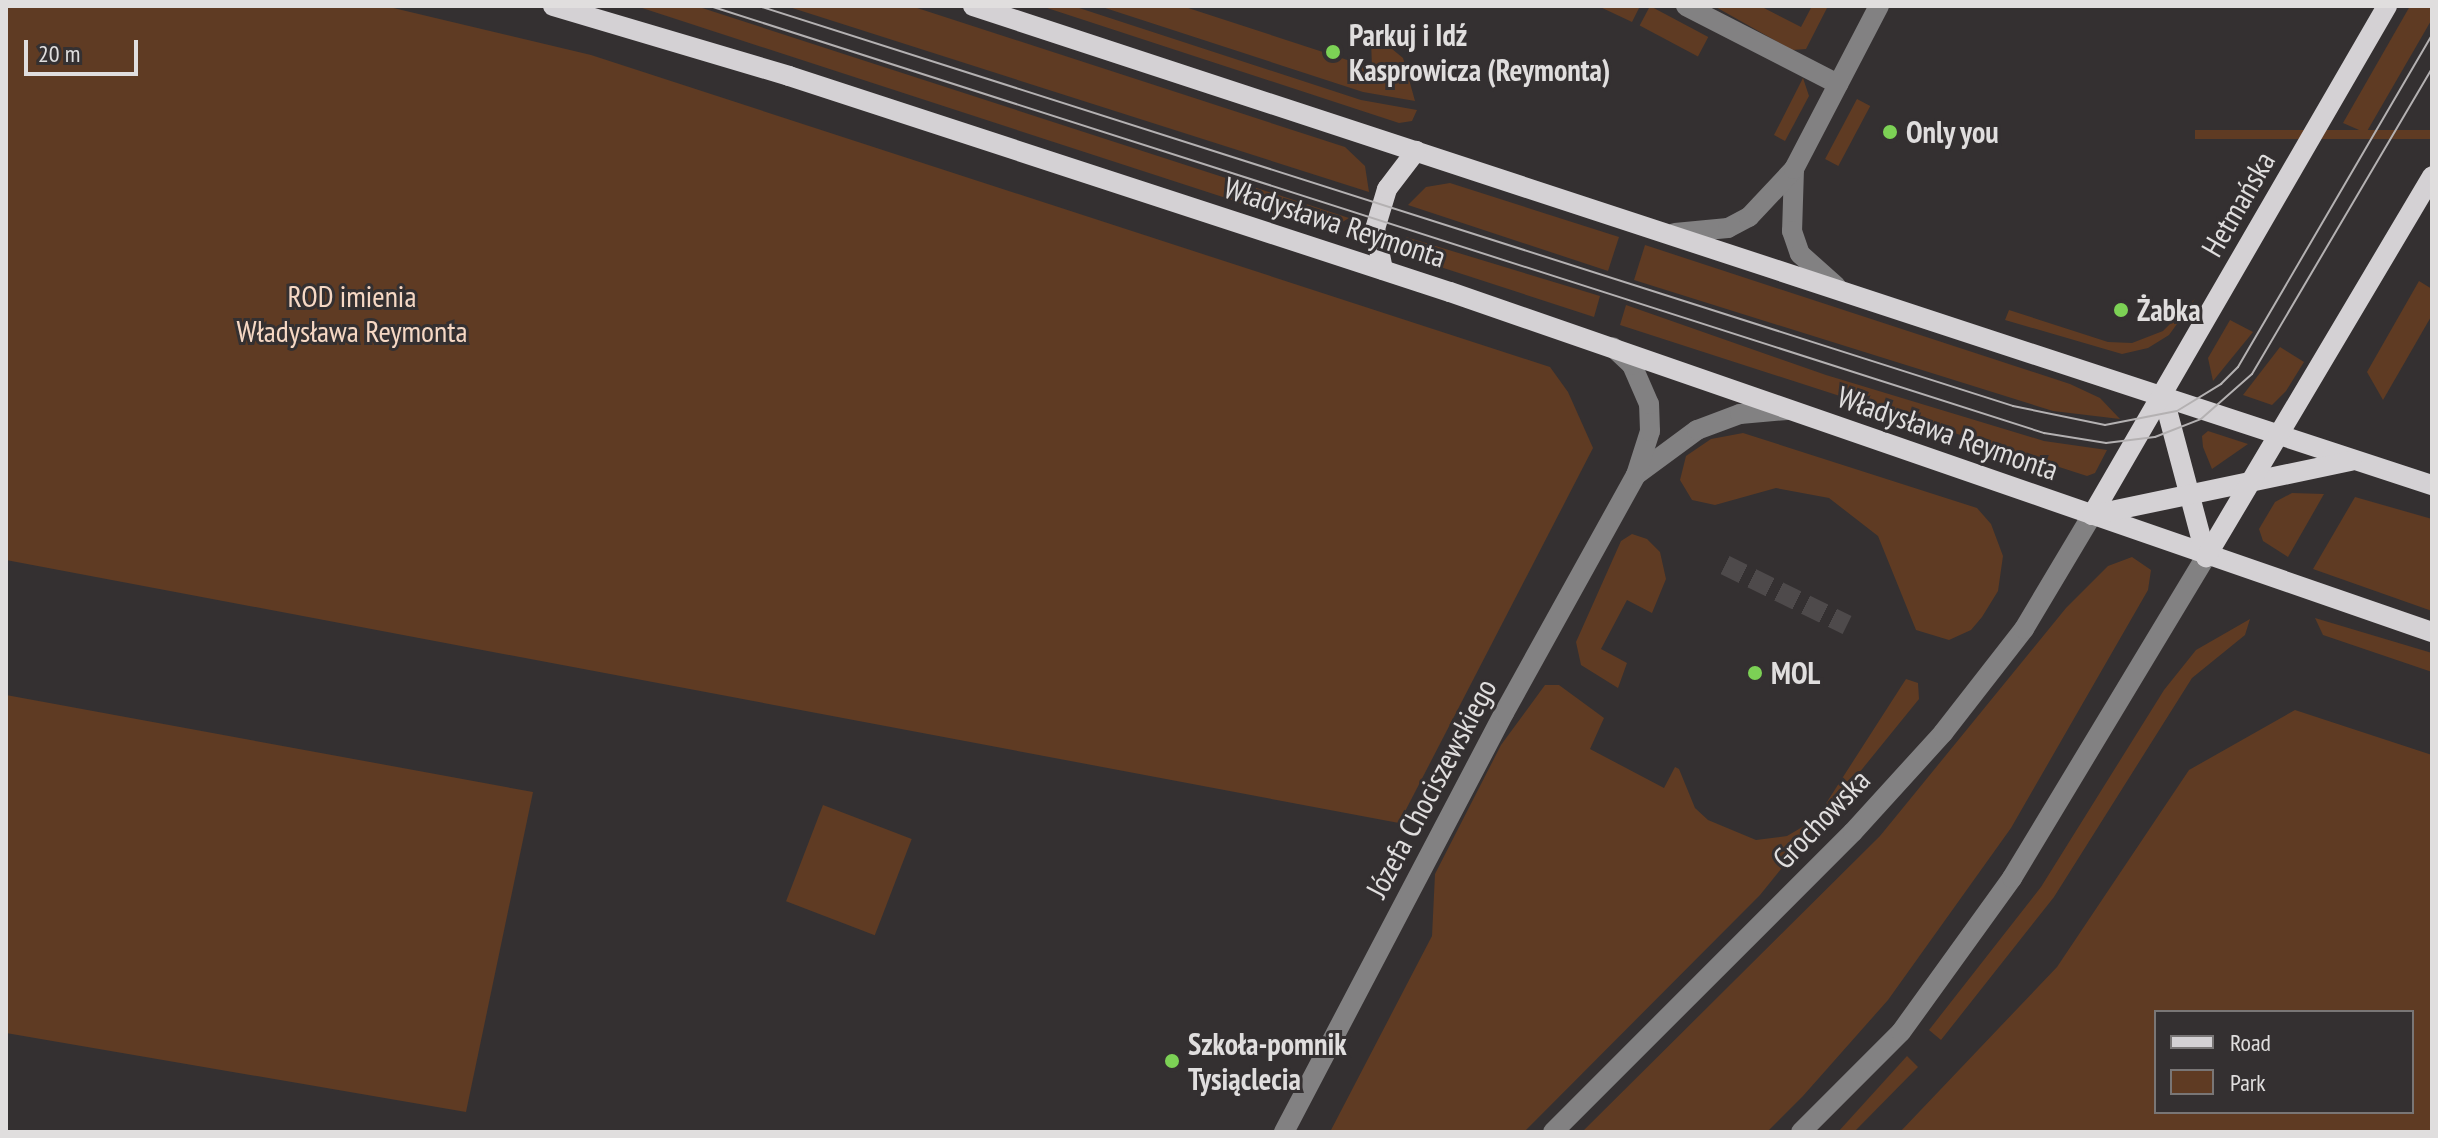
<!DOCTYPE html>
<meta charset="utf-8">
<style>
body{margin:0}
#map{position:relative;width:2438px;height:1138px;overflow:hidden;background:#343031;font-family:"PT Sans Narrow",sans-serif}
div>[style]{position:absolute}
.green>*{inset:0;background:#5f3b23;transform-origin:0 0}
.minor-tunnel>*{height:20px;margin-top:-10px;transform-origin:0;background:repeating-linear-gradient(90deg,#4e4a4b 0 20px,transparent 0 30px)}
.minor>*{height:20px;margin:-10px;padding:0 10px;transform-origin:10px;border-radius:10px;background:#828182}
.major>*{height:20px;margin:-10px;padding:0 10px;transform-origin:10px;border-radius:10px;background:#d4d1d4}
.tram>*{height:2px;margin:-1px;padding:0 1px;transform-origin:1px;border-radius:1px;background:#b4b1b2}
.dots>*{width:22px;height:22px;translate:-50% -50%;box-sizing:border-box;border:4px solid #343031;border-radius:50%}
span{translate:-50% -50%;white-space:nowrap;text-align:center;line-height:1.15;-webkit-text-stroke:6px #343031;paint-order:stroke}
.poi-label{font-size:30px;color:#e0dede;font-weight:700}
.left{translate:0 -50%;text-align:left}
.street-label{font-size:30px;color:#e0dede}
.park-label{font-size:30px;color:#f6d8c4}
.frame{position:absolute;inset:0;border:8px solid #e0dede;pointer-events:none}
.legend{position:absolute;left:2154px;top:1010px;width:260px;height:104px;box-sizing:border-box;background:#343031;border:2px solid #797676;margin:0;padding:10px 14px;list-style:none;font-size:24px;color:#e0dede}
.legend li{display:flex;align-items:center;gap:16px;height:40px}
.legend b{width:40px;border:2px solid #797676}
.scale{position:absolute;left:24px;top:40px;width:114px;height:36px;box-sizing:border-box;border:4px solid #e0dede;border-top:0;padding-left:10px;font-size:24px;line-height:28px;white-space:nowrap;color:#e0dede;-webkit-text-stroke:6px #343031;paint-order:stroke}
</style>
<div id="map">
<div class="green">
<i style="clip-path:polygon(6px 6px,385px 6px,591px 55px,1550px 367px,1568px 392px,1593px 448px,1399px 823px,6px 560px)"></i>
<i style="clip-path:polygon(636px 6px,696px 6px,1349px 218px,1336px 226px,1306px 224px)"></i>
<i style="clip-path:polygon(786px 6px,911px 6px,1345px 147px,1365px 166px,1369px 192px)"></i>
<i style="clip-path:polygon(1041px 6px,1073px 6px,1361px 100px,1417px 110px,1412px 121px,1399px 123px)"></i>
<i style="clip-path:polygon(1099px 6px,1182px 6px,1372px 68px,1371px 40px,1386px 44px,1403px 58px,1415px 101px,1363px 92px)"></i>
<i style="clip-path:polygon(1598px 6px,1640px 6px,1632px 22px)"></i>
<i style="left:1650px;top:6px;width:66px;height:22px;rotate:28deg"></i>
<i style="clip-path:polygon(1714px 6px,1760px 6px,1801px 27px,1812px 6px,1828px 6px,1806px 49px,1792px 50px)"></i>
<i style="clip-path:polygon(2410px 6px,2432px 6px,2432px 19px,2366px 133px,2343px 123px)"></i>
<i style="clip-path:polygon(1803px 78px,1809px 96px,1785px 141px,1774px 135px)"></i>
<i style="left:1857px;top:99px;width:15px;height:68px;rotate:28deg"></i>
<i style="left:2432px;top:130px;width:9px;height:237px;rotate:90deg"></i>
<i style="clip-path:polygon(1450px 183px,1619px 237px,1608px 271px,1408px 205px,1426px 187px)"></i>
<i style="clip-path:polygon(1406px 237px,1600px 296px,1594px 317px,1425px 262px)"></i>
<i style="clip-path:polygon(1645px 245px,2070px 384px,2100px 398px,2120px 419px,2053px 411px,1634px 280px)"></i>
<i style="clip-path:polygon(2419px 281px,2432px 289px,2432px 315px,2383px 400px,2367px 372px)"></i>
<i style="clip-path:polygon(2195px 299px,2169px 335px,2148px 348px,2122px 354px,2005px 320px,2009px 310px,2108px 342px,2132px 343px,2163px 331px)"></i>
<i style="clip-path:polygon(1626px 305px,1826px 375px,2044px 441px,2107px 450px,2095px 473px,2087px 476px,1620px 325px)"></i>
<i style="clip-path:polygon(2230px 320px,2253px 332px,2213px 381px,2208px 358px)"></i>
<i style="clip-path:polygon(2280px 347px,2304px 362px,2286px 391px,2272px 405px,2243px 395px)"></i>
<i style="clip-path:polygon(2208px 431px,2248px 444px,2212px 469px,2203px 447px,2202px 436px)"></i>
<i style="clip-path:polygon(1743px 433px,1977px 508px,1991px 524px,2003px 556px,1998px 591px,1982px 617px,1971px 630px,1949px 640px,1916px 630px,1878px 536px,1829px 498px,1776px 488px,1715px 505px,1692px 500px,1680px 480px,1686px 456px,1711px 439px)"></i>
<i style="clip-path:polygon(2292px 493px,2324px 494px,2288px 557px,2263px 541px,2259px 529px,2275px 502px)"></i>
<i style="clip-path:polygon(2355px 497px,2432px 519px,2432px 611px,2313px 569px)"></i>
<i style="clip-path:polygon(1632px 534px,1647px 539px,1660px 552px,1666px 579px,1652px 613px,1627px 600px,1601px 649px,1627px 663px,1618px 688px,1581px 665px,1576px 642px,1621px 541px)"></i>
<i style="clip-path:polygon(2132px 557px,2151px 570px,2148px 590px,2011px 828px,1888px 1000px,1803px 1096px,1767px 1132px,1582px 1132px,1880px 836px,2066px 608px,2108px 566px)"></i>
<i style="clip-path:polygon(2315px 618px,2432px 653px,2432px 672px,2323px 635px)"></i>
<i style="clip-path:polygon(2250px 619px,2245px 635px,2192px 678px,2054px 897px,1941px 1040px,1929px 1030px,2041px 887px,2164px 690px,2196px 650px)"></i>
<i style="clip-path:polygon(1906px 679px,1918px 683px,1919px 699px,1760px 895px,1524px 1132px,1330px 1132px,1432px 936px,1435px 874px,1501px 745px,1545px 685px,1559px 685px,1604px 718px,1590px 749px,1664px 788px,1675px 767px,1679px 769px,1695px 808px,1708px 820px,1756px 840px,1787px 836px,1816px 819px)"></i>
<i style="clip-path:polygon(6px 695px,533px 792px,466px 1112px,6px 1033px)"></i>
<i style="clip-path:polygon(evenodd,2295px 710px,2432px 755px,2432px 1132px,1900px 1132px,2057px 967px,2189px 770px,2295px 710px,2156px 1012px,2412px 1012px,2412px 1112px,2156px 1112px,2156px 1012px)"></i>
<i style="left:823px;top:805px;width:95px;height:103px;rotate:21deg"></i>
<i style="clip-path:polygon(1907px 1056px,1918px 1067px,1854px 1132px,1838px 1132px)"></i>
</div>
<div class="minor-tunnel">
<i style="left:1725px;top:565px;width:136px;rotate:26.2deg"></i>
</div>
<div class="minor">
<i style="left:1686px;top:6px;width:171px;rotate:27.2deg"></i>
<i style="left:1794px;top:169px;width:62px;rotate:91.8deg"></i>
<i style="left:1792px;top:231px;width:24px;rotate:71deg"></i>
<i style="left:1800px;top:254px;width:48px;rotate:41.6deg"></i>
<i style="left:1675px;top:233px;width:53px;rotate:-5.4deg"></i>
<i style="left:1728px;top:228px;width:24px;rotate:-28deg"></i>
<i style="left:1749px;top:217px;width:66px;rotate:-46.8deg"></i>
<i style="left:1794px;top:169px;width:184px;rotate:-62.5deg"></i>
<i style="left:1636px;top:475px;width:76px;rotate:-36.4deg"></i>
<i style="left:1697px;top:430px;width:46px;rotate:-20.4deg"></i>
<i style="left:1740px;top:414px;width:47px;rotate:-4.9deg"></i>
<i style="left:1284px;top:1132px;width:473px;rotate:-62.3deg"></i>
<i style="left:1504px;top:713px;width:272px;rotate:-61deg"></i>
<i style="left:1636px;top:475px;width:46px;rotate:-72.3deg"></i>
<i style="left:1650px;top:431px;width:27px;rotate:-92deg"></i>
<i style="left:1649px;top:404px;width:43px;rotate:-113.6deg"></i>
<i style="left:1632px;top:365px;width:26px;rotate:-137deg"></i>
<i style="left:1553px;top:1132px;width:424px;rotate:-45deg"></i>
<i style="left:1853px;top:832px;width:134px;rotate:-47.7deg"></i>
<i style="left:1943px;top:733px;width:132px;rotate:-52.1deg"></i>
<i style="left:2024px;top:629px;width:133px;rotate:-59.2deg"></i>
<i style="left:1801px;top:1132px;width:141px;rotate:-45deg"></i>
<i style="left:1901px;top:1032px;width:190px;rotate:-54.2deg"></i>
<i style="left:2012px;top:878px;width:375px;rotate:-58.9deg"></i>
</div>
<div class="major">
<i style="left:553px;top:6px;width:246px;rotate:16.5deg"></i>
<i style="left:789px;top:76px;width:695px;rotate:18.1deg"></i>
<i style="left:1450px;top:292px;width:1039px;rotate:19.1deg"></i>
<i style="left:973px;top:6px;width:1536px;rotate:18.18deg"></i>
<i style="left:1383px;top:270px;width:42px;rotate:-101deg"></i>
<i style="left:1375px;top:229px;width:42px;rotate:-73.3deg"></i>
<i style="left:1387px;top:189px;width:48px;rotate:-52.7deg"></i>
<i style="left:2163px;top:395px;width:168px;rotate:75.1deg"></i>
<i style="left:2092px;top:515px;width:588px;rotate:-59.9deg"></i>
<i style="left:2092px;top:515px;width:265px;rotate:-11.8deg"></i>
<i style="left:2206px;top:557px;width:443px;rotate:-59.3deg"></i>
</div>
<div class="tram">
<i style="left:710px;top:6px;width:1401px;rotate:17.75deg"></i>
<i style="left:2044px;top:433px;width:63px;rotate:9.2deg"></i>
<i style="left:2106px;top:443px;width:49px;rotate:-7deg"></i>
<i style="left:2155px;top:437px;width:49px;rotate:-21.4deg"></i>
<i style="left:2201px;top:419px;width:68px;rotate:-41.4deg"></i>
<i style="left:2252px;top:374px;width:354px;rotate:-59.5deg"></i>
<i style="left:759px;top:6px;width:1316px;rotate:17.69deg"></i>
<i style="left:2013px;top:406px;width:94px;rotate:11.7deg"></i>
<i style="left:2105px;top:425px;width:73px;rotate:-11deg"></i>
<i style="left:2177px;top:411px;width:52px;rotate:-31.5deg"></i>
<i style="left:2221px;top:384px;width:24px;rotate:-45deg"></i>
<i style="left:2238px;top:367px;width:385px;rotate:-59.7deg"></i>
</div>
<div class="dots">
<i style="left:1333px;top:52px;background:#7cd155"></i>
<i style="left:1890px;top:132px;background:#7cd155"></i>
<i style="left:2121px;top:310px;background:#7cd155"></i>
<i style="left:1755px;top:673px;background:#7cd155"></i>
<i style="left:1172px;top:1061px;background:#7cd155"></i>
</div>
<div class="poi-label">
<span class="left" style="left:1349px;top:52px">Parkuj i Idź<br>Kasprowicza (Reymonta)</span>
<span class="left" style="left:1906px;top:132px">Only you</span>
<span class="left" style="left:2137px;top:310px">Żabka</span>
<span class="left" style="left:1771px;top:673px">MOL</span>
<span class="left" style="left:1188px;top:1061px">Szkoła-pomnik<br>Tysiąclecia</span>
</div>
<div class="street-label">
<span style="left:2238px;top:204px;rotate:-60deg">Hetmańska</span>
<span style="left:1335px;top:222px;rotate:18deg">Władysława Reymonta</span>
<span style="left:1948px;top:433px;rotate:19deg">Władysława Reymonta</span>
<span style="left:1431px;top:788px;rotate:-62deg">Józefa Chociszewskiego</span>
<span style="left:1821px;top:819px;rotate:-46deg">Grochowska</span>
</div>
<div class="park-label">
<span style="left:352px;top:313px">ROD imienia<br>Władysława Reymonta</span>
</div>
<div class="frame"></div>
<ul class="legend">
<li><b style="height:10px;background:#d4d1d4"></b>Road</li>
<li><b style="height:22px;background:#5f3b23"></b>Park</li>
</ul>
<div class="scale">20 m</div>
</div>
